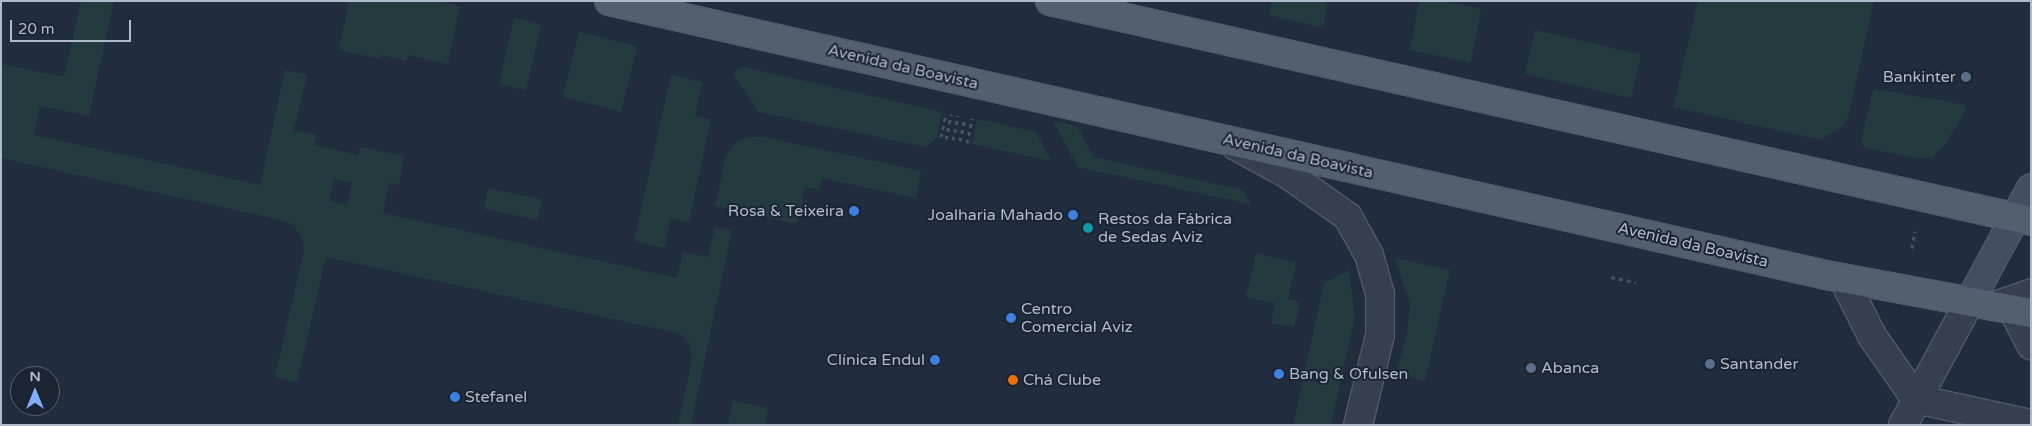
<!DOCTYPE html>
<meta charset="utf-8">
<style>
body{margin:0}
#map{position:relative;width:2032px;height:426px;overflow:hidden;background:#212d3e;font-family:"Varela Round",sans-serif}
div>[style]{position:absolute}
.green>*{inset:0;background:#233b3f;transform-origin:0 0}
.path>*{height:3px;margin-top:-1.5px;transform-origin:0;background:repeating-linear-gradient(90deg,#41585c 0 4px,transparent 0 8px)}
.roads{filter:drop-shadow(1px 0 #515a69) drop-shadow(-1px 0 #515a69) drop-shadow(0 1px #515a69) drop-shadow(0 -1px #515a69)}
.service>*{height:21px;margin:-10.5px;padding:0 10.5px;transform-origin:10.5px;border-radius:10.5px;background:#363f4e}
.minor>*{height:28px;margin:-14px;padding:0 14px;transform-origin:14px;border-radius:14px;background:#363f4e}
.tertiary>*{height:28px;margin:-14px;padding:0 14px;transform-origin:14px;border-radius:14px;background:#363f4e}
.secondary>*{height:28px;margin:-14px;padding:0 14px;transform-origin:14px;border-radius:14px;background:#434e62}
.primary>*{height:28px;margin:-14px;padding:0 14px;transform-origin:14px;border-radius:14px;background:#535e6e}
.dots>*{width:14px;height:14px;translate:-50% -50%;box-sizing:border-box;border:2px solid #1b2433;border-radius:50%}
span{translate:-50% -50%;white-space:nowrap;text-align:center;line-height:1.15;-webkit-text-stroke:4px #1b2433;paint-order:stroke}
.street-label{font-size:16px;color:#b1baca}
.poi-label{font-size:16px;color:#b1baca}
.right{translate:-100% -50%;text-align:right}
.left{translate:0 -50%;text-align:left}
.frame{position:absolute;inset:0;border:2px solid #b1baca;pointer-events:none}
.north{position:absolute;left:10px;top:366px;width:50px;height:50px;box-sizing:border-box;background:#1b2433;border:1px solid #57606f;border-radius:50%;rotate:0deg;font-size:14px;font-weight:700;line-height:20px;text-align:center;color:#b1baca}
.north::after{content:'';display:block;margin:auto;width:18px;height:22px;background:#81adff;clip-path:polygon(50% 0,100% 100%,50% 72%,0 100%)}
.scale{position:absolute;left:10px;top:20px;width:121px;height:22px;box-sizing:border-box;border:2px solid #b1baca;border-top:0;padding-left:6px;font-size:15px;line-height:18px;white-space:nowrap;color:#b1baca;-webkit-text-stroke:4px #1b2433;paint-order:stroke}
</style>
<div id="map">
<div class="green">
<i style="clip-path:polygon(evenodd,81px 1px,114px 1px,89px 116px,40px 106px,34px 135px,260px 185px,285px 70px,307px 75px,294px 130px,317px 135px,314px 145px,358px 155px,360px 147px,404px 156px,399px 185px,389px 183px,383px 213px,677px 278px,683px 252px,708px 257px,715px 227px,732px 230px,691px 425px,678px 425px,692px 360px,689px 342px,678px 333px,326px 257px,297px 382px,275px 377px,304px 250px,303px 240px,294px 226px,285px 221px,1px 158px,1px 64px,64px 77px,81px 1px,334px 179px,352px 183px,347px 205px,329px 201px,334px 179px)"></i>
<i style="clip-path:polygon(349px 1px,439px 1px,460px 6px,448px 64px,408px 55px,407px 61px,381px 55px,380px 59px,339px 50px)"></i>
<i style="clip-path:polygon(1272px 1px,1328px 1px,1323px 28px,1269px 15px)"></i>
<i style="clip-path:polygon(1419px 1px,1444px 1px,1481px 9px,1471px 63px,1410px 50px)"></i>
<i style="clip-path:polygon(1698px 1px,1874px 1px,1848px 118px,1841px 127px,1822px 139px,1812px 138px,1673px 107px)"></i>
<i style="left:514px;top:18px;width:28px;height:68px;rotate:13deg"></i>
<i style="left:1535px;top:30px;width:109px;height:45px;rotate:13deg"></i>
<i style="left:579px;top:32px;width:60px;height:67px;rotate:14deg"></i>
<i style="clip-path:polygon(743px 67px,942px 112px,937px 137px,926px 147px,759px 112px,735px 77px,734px 72px)"></i>
<i style="clip-path:polygon(671px 75px,702px 82px,695px 116px,711px 119px,689px 222px,671px 218px,664px 248px,634px 241px)"></i>
<i style="clip-path:polygon(1876px 89px,1960px 104px,1965px 106px,1965px 111px,1946px 143px,1932px 158px,1915px 158px,1865px 148px,1861px 143px,1872px 92px)"></i>
<i style="clip-path:polygon(977px 119px,1036px 132px,1051px 161px,972px 144px)"></i>
<i style="clip-path:polygon(1053px 121px,1077px 126px,1093px 157px,1243px 190px,1251px 204px,1078px 167px)"></i>
<i style="clip-path:polygon(748px 137px,764px 137px,921px 171px,916px 198px,822px 178px,819px 190px,805px 187px,797px 224px,715px 206px,726px 155px,738px 141px)"></i>
<i style="left:488px;top:188px;width:55px;height:21px;rotate:12deg"></i>
<i style="clip-path:polygon(1256px 253px,1296px 263px,1288px 299px,1300px 302px,1294px 327px,1271px 323px,1275px 303px,1246px 297px)"></i>
<i style="clip-path:polygon(1395px 258px,1450px 270px,1425px 381px,1396px 374px,1407px 334px,1410px 304px)"></i>
<i style="clip-path:polygon(1349px 270px,1355px 316px,1331px 425px,1293px 425px,1324px 283px)"></i>
<i style="clip-path:polygon(733px 401px,768px 408px,765px 425px,728px 425px)"></i>
</div>
<div class="path">
<i style="left:941px;top:137px;width:24px;rotate:-78deg"></i>
<i style="left:946px;top:139px;width:25px;rotate:-78deg"></i>
<i style="left:953px;top:140px;width:25px;rotate:-78deg"></i>
<i style="left:960px;top:141px;width:24px;rotate:-78deg"></i>
<i style="left:967px;top:143px;width:25px;rotate:-78deg"></i>
<i style="left:1912px;top:248px;width:17px;rotate:-80deg"></i>
<i style="left:1611px;top:277px;width:25px;rotate:12deg"></i>
</div>
<div class="roads">
<div class="service">
<i style="left:1988px;top:304px;width:46px;rotate:-19.2deg"></i>
</div>
<div class="minor">
<i style="left:1236px;top:146px;width:60px;rotate:28.7deg"></i>
<i style="left:1289px;top:175px;width:72px;rotate:35.4deg"></i>
<i style="left:1348px;top:217px;width:43px;rotate:61.1deg"></i>
<i style="left:1369px;top:255px;width:41px;rotate:74.2deg"></i>
<i style="left:1380px;top:294px;width:41px;rotate:90deg"></i>
<i style="left:1380px;top:335px;width:93px;rotate:103.7deg"></i>
<i style="left:2012px;top:308px;width:42px;rotate:62.8deg"></i>
<i style="left:1916px;top:399px;width:118px;rotate:12.3deg"></i>
</div>
<div class="tertiary">
<i style="left:1843px;top:278px;width:65px;rotate:63.4deg"></i>
<i style="left:1872px;top:336px;width:77px;rotate:55.1deg"></i>
<i style="left:1903px;top:425px;width:141px;rotate:-61.6deg"></i>
</div>
<div class="secondary">
<i style="left:1970px;top:301px;width:128px;rotate:-61.6deg"></i>
</div>
<div class="primary">
<i style="left:609px;top:1px;width:1247px;rotate:12.69deg"></i>
<i style="left:1826px;top:275px;width:208px;rotate:10.5deg"></i>
<i style="left:1050px;top:1px;width:1005px;rotate:12.64deg"></i>
</div>
</div>
<div class="dots">
<i style="left:1966px;top:77px;background:#5c6f8a"></i>
<i style="left:854px;top:211px;background:#3f7fe0"></i>
<i style="left:1073px;top:215px;background:#3f7fe0"></i>
<i style="left:1088px;top:228px;background:#0f9aa8"></i>
<i style="left:1011px;top:318px;background:#3f7fe0"></i>
<i style="left:935px;top:360px;background:#3f7fe0"></i>
<i style="left:1710px;top:364px;background:#5c6f8a"></i>
<i style="left:1531px;top:368px;background:#5c6f8a"></i>
<i style="left:1279px;top:374px;background:#3f7fe0"></i>
<i style="left:1013px;top:380px;background:#e8710a"></i>
<i style="left:455px;top:397px;background:#3f7fe0"></i>
</div>
<div class="street-label">
<span style="left:903px;top:67px;rotate:13deg">Avenida da Boavista</span>
<span style="left:1298px;top:156px;rotate:13deg">Avenida da Boavista</span>
<span style="left:1693px;top:245px;rotate:13deg">Avenida da Boavista</span>
</div>
<div class="poi-label">
<span class="right" style="left:1956px;top:77px">Bankinter</span>
<span class="right" style="left:844px;top:211px">Rosa &amp; Teixeira</span>
<span class="right" style="left:1063px;top:215px">Joalharia Mahado</span>
<span class="left" style="left:1098px;top:228px">Restos da Fábrica<br>de Sedas Aviz</span>
<span class="left" style="left:1021px;top:318px">Centro<br>Comercial Aviz</span>
<span class="right" style="left:925px;top:360px">Clínica Endul</span>
<span class="left" style="left:1720px;top:364px">Santander</span>
<span class="left" style="left:1541px;top:368px">Abanca</span>
<span class="left" style="left:1289px;top:374px">Bang &amp; Ofulsen</span>
<span class="left" style="left:1023px;top:380px">Chá Clube</span>
<span class="left" style="left:465px;top:397px">Stefanel</span>
</div>
<div class="frame"></div>
<div class="north">N</div>
<div class="scale">20 m</div>
</div>
